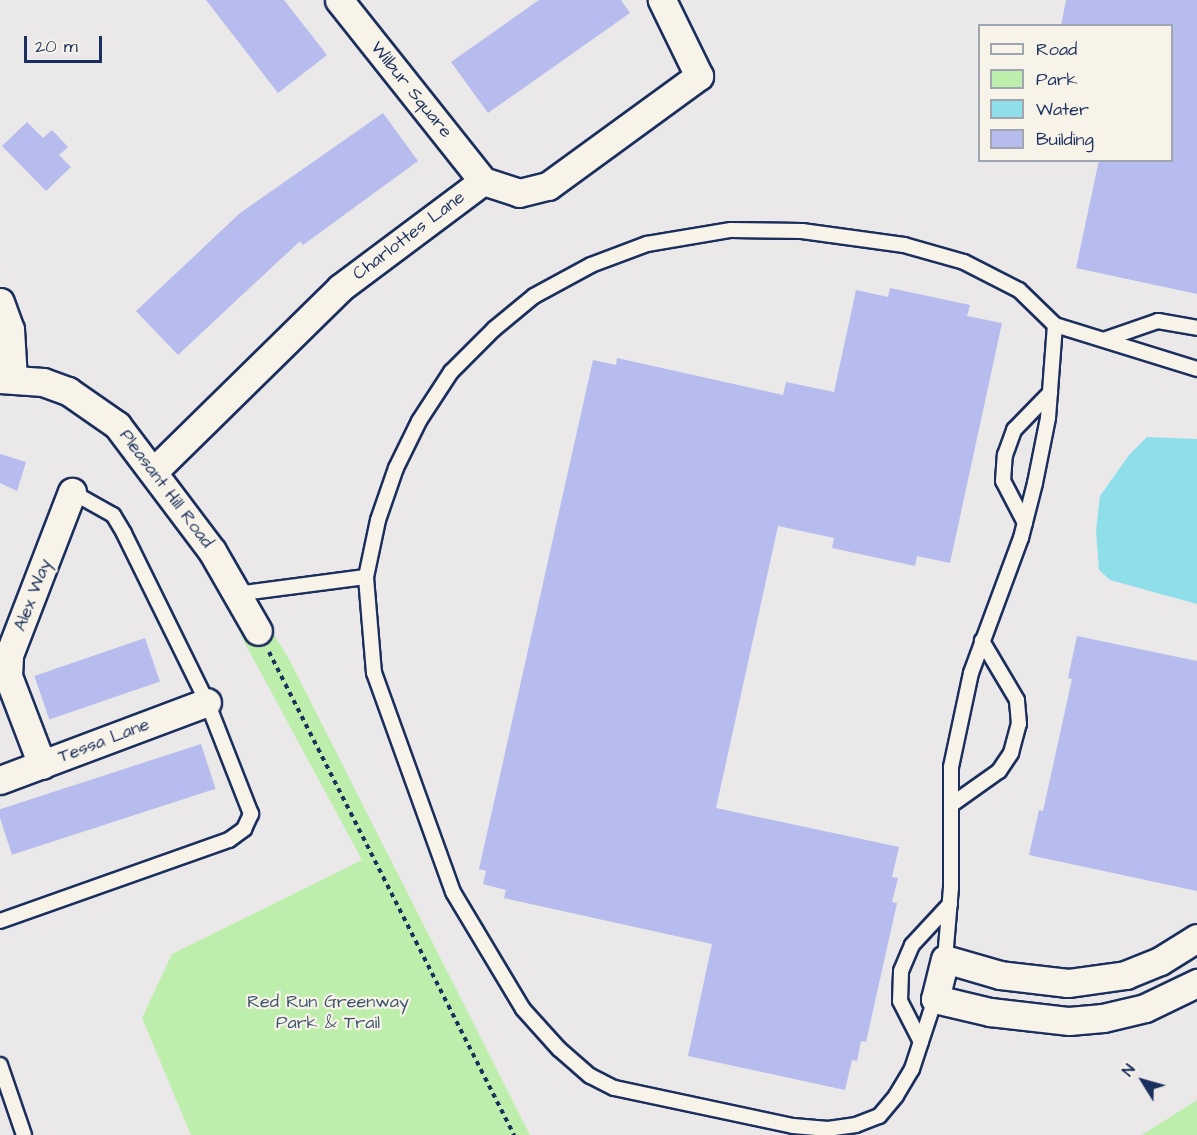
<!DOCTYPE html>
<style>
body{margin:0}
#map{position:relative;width:1197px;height:1135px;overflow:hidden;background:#eae8e9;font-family:"Architects Daughter",sans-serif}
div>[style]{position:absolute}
.green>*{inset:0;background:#beeeac}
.water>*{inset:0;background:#8fdfeb}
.building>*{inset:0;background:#b6bced;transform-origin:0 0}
.path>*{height:4px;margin-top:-2px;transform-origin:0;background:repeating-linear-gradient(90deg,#1b2f5e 0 4.5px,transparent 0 9px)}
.roads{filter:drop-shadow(2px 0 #1b2f5e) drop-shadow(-2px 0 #1b2f5e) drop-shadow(0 2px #1b2f5e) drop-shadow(0 -2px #1b2f5e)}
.service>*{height:14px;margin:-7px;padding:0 7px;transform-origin:7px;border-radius:7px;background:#f7f3e8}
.minor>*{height:27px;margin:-13.5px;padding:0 13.5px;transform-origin:13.5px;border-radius:13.5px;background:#f7f3e8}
span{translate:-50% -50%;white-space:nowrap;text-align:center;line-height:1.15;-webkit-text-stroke:4.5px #f7f3e8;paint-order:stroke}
.street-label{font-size:18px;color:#1b2f5e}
.park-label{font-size:18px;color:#3c556e}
.legend{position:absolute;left:978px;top:24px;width:195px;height:138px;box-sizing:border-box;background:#f7f3e8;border:2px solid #9fa5b1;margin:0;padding:8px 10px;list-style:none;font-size:18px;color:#1b2f5e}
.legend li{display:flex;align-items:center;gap:12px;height:30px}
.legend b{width:30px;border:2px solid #9fa5b1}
.north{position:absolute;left:1113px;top:1051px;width:60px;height:60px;-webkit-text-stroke:4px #f7f3e8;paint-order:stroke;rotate:307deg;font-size:16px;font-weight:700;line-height:24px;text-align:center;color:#1b2f5e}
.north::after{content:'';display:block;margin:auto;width:21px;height:27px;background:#1b2f5e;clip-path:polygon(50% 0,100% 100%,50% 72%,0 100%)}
.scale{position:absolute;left:24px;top:36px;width:78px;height:27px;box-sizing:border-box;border:3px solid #1b2f5e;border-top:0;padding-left:8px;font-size:18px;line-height:21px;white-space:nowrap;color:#1b2f5e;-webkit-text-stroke:4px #f7f3e8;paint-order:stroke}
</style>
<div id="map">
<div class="green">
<i style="clip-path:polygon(264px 618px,290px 661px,530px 1135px,191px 1135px,142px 1018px,172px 954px,362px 860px,240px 634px)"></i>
<i style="clip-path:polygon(1197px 1100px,1197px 1135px,1142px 1135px)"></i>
</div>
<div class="water">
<i style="clip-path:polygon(1147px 437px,1197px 439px,1197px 604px,1110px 580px,1099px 570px,1096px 531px,1100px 496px,1129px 455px)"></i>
</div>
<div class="building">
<i style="clip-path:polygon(206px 0,284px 0,327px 55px,278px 93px)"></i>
<i style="clip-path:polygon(539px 0,621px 0,630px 13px,488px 113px,451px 62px)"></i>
<i style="clip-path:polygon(1066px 0,1197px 0,1197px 294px,1076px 268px,1099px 160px,1172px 160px,1172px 26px,1061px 26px)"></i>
<i style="clip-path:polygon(383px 113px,418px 161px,303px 245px,300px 241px,178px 355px,136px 311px,240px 213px)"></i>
<i style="clip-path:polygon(27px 122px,43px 138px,52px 130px,68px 147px,59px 155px,71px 167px,46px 191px,2px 146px)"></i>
<i style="clip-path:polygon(890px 288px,970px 305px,967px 316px,1002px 323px,950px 563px,917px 556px,915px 566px,832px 548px,834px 538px,778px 526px,716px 808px,899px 847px,892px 877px,898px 878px,892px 902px,897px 903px,866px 1042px,861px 1041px,857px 1061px,852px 1060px,845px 1090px,688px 1056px,712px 944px,504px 898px,506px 890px,483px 884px,486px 871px,479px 869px,593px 360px,616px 365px,617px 358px,783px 395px,786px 382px,834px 392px,856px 290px,888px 297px)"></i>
<i style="clip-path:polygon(0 454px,26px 462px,17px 491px,0 483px)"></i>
<i style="clip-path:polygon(1077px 636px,1197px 661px,1197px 891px,1029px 855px,1039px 810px,1043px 811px,1072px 679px,1068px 678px)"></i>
<i style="left:145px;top:638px;width:46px;height:117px;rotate:71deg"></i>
<i style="left:201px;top:744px;width:47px;height:214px;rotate:72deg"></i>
</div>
<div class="path">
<i style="left:269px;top:652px;width:542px;rotate:63.1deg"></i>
</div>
<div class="roads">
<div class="service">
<i style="left:1106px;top:339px;width:55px;rotate:-19.1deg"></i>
<i style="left:1158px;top:321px;width:40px;rotate:10deg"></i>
<i style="left:1025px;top:523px;width:47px;rotate:-117.6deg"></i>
<i style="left:1003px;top:481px;width:26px;rotate:-86deg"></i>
<i style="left:1005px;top:455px;width:27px;rotate:-70deg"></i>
<i style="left:1014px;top:430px;width:52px;rotate:-45.8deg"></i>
<i style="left:236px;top:594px;width:131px;rotate:-7.5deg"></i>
<i style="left:951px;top:805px;width:59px;rotate:-35.3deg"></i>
<i style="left:999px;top:771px;width:22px;rotate:-56deg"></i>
<i style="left:1011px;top:753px;width:30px;rotate:-75deg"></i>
<i style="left:1019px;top:724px;width:24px;rotate:-95deg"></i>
<i style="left:1017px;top:700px;width:69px;rotate:-120.7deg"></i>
<i style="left:0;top:921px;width:243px;rotate:-19.5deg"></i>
<i style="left:229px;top:840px;width:19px;rotate:-36deg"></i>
<i style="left:244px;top:829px;width:17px;rotate:-65deg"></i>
<i style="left:251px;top:814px;width:120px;rotate:-111.4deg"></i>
<i style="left:207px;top:702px;width:188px;rotate:-116.2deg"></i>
<i style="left:124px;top:533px;width:21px;rotate:-121deg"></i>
<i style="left:113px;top:515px;width:47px;rotate:-150.7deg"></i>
<i style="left:945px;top:959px;width:72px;rotate:-85.2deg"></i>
<i style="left:951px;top:887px;width:120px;rotate:-90deg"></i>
<i style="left:951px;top:767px;width:96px;rotate:-78deg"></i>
<i style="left:971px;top:673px;width:144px;rotate:-69.7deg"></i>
<i style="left:1021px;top:538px;width:57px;rotate:-75.7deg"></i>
<i style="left:1035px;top:483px;width:66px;rotate:-78.7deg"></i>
<i style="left:1048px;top:418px;width:93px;rotate:-85.7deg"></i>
<i style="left:1055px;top:325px;width:149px;rotate:17.2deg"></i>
<i style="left:935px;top:999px;width:74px;rotate:108.2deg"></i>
<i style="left:912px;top:1069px;width:31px;rotate:121deg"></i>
<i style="left:896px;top:1096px;width:26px;rotate:130deg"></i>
<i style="left:879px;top:1116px;width:25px;rotate:159deg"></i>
<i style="left:856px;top:1125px;width:28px;rotate:172deg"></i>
<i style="left:828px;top:1129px;width:35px;rotate:-175deg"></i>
<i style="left:793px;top:1126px;width:183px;rotate:-168deg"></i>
<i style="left:614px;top:1088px;width:27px;rotate:-153deg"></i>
<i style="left:590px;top:1076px;width:41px;rotate:-138.9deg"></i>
<i style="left:559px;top:1049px;width:54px;rotate:-132deg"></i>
<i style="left:523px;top:1009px;width:136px;rotate:-120.9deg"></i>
<i style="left:453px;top:892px;width:233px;rotate:-109.8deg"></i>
<i style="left:374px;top:673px;width:96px;rotate:-94.8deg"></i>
<i style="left:366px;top:577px;width:58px;rotate:-78.1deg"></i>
<i style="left:378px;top:520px;width:55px;rotate:-70.9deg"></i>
<i style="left:396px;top:468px;width:52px;rotate:-63.9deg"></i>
<i style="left:419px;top:421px;width:59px;rotate:-56.9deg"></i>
<i style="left:451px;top:372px;width:61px;rotate:-45deg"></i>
<i style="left:494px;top:329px;width:52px;rotate:-39.5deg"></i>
<i style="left:534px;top:296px;width:65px;rotate:-28.5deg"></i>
<i style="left:591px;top:265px;width:60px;rotate:-20.6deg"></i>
<i style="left:647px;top:244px;width:85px;rotate:-9.5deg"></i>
<i style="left:731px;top:230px;width:71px;rotate:0.8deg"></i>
<i style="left:802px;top:231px;width:103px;rotate:7.8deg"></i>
<i style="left:904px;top:245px;width:62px;rotate:15.8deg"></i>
<i style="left:964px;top:262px;width:62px;rotate:27deg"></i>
<i style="left:1019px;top:290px;width:50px;rotate:44.2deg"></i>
<i style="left:921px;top:1042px;width:46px;rotate:-117.1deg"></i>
<i style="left:900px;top:1001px;width:30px;rotate:-88deg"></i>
<i style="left:901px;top:971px;width:28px;rotate:-67deg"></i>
<i style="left:912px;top:945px;width:56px;rotate:-47.2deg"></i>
<i style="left:0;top:1065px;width:74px;rotate:71.1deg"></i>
</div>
<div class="minor">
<i style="left:339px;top:0;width:231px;rotate:51.5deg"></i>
<i style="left:0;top:302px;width:29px;rotate:70deg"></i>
<i style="left:10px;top:329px;width:50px;rotate:86.6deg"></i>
<i style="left:0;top:379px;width:43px;rotate:4deg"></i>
<i style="left:43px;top:382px;width:27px;rotate:20deg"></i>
<i style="left:68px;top:391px;width:60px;rotate:34.8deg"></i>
<i style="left:117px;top:425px;width:158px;rotate:53deg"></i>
<i style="left:212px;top:551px;width:92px;rotate:60.1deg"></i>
<i style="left:154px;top:471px;width:261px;rotate:-44.5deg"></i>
<i style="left:340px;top:288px;width:179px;rotate:-36.8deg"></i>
<i style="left:483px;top:181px;width:38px;rotate:18deg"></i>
<i style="left:519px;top:193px;width:30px;rotate:-14deg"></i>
<i style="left:548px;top:186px;width:187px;rotate:-36.1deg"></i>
<i style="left:699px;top:76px;width:85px;rotate:-116deg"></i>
<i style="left:42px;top:765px;width:95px;rotate:-110.9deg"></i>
<i style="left:8px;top:676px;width:21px;rotate:-87deg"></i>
<i style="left:9px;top:655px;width:175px;rotate:-68.9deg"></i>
<i style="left:0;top:780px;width:221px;rotate:-20.6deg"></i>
<i style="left:1197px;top:938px;width:44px;rotate:148.1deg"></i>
<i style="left:1160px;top:961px;width:37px;rotate:158deg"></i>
<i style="left:1126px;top:975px;width:59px;rotate:172.1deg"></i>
<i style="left:1068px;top:983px;width:68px;rotate:-173.3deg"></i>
<i style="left:1000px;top:975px;width:57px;rotate:-163.8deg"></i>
<i style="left:945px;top:959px;width:41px;rotate:104deg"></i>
<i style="left:935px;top:999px;width:57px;rotate:13.3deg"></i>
<i style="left:990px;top:1012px;width:80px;rotate:6.5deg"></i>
<i style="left:1069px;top:1021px;width:34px;rotate:-5deg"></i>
<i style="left:1103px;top:1018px;width:43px;rotate:-13.4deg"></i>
<i style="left:1145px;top:1008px;width:58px;rotate:-25.7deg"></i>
</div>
</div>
<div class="street-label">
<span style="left:411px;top:90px;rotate:51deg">Wilbur Square</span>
<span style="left:409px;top:236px;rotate:-37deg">Charlottes Lane</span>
<span style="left:166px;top:489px;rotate:53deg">Pleasant Hill Road</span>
<span style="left:33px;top:595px;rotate:-69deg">Alex Way</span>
<span style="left:104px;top:741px;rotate:-21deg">Tessa Lane</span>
</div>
<div class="park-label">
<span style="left:328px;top:1013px">Red Run Greenway<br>Park &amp; Trail</span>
</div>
<ul class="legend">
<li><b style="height:8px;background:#f7f3e8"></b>Road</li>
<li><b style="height:16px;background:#beeeac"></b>Park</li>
<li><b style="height:16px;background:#8fdfeb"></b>Water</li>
<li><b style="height:16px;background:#b6bced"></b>Building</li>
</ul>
<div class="north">N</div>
<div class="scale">20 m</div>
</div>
